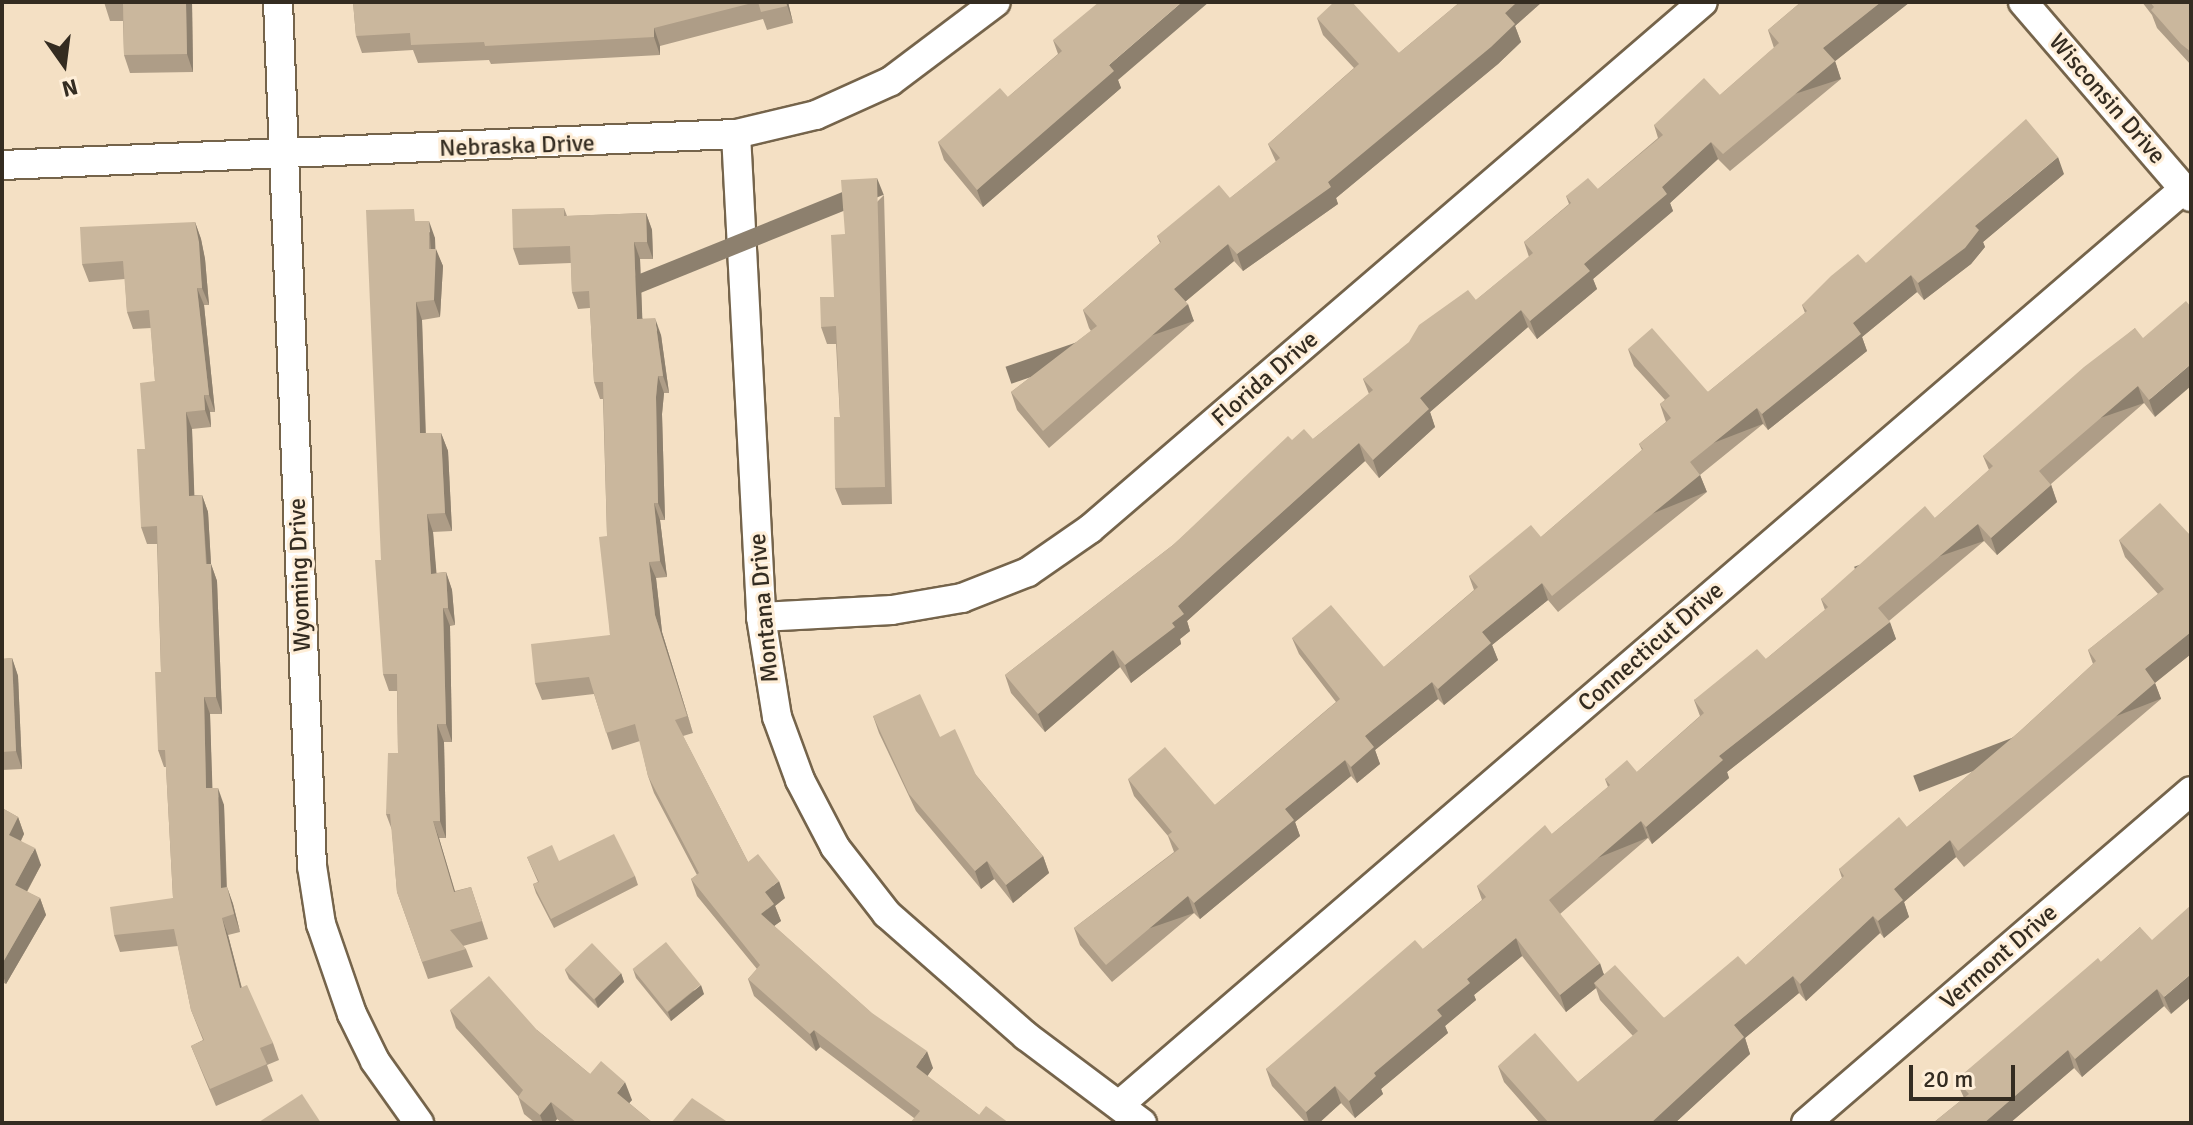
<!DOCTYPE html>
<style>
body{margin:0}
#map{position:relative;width:2193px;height:1125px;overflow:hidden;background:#f4e0c4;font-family:Signika,sans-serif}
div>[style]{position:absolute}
.roads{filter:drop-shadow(2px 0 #75644b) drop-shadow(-2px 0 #75644b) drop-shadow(0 2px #75644b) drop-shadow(0 -2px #75644b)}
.minor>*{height:28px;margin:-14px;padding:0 14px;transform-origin:14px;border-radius:14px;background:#fff}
.wall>*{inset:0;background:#ae9d87}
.shaded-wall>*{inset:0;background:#8d806e;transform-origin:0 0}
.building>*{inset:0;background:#cab79d;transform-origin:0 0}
span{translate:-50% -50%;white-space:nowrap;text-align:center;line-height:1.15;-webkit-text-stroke:6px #feeed8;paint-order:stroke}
.street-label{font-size:24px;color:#342c21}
.frame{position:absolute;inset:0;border:4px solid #342c21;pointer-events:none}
.north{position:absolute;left:24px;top:24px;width:80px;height:80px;-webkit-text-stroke:6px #feeed8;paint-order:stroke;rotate:166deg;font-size:22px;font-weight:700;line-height:32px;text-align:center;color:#342c21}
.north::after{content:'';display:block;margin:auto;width:28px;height:36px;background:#342c21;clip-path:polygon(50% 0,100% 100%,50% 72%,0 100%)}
.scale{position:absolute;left:1909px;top:1065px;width:106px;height:36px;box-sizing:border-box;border:4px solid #342c21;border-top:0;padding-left:10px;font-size:24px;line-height:28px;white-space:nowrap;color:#342c21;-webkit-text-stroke:6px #feeed8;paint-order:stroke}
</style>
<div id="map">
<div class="roads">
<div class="minor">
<i style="left:278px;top:2px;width:865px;rotate:87.75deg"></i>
<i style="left:312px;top:866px;width:59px;rotate:81.2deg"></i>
<i style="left:321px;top:924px;width:95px;rotate:71deg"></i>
<i style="left:352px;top:1014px;width:52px;rotate:63.9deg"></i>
<i style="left:375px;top:1061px;width:76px;rotate:54.6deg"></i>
<i style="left:2023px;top:2px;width:257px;rotate:49.3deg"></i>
<i style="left:736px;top:134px;width:484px;rotate:87deg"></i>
<i style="left:761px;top:617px;width:101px;rotate:80.9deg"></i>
<i style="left:777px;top:717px;width:67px;rotate:69.9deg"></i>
<i style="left:800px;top:780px;width:76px;rotate:62.4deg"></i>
<i style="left:835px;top:847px;width:85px;rotate:52.2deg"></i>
<i style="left:887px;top:914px;width:185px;rotate:41.3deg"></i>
<i style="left:1026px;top:1036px;width:145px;rotate:36.9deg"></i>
<i style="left:2px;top:165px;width:735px;rotate:-2.42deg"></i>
<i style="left:736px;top:134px;width:82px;rotate:-13.4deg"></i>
<i style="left:816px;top:115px;width:82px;rotate:-24.4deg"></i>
<i style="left:891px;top:81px;width:131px;rotate:-37deg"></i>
<i style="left:761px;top:617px;width:131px;rotate:-3.1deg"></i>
<i style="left:892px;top:610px;width:71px;rotate:-9.7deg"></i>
<i style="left:962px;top:598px;width:71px;rotate:-21.5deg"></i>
<i style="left:1028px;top:572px;width:75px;rotate:-34.7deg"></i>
<i style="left:1090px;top:529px;width:808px;rotate:-40.69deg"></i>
<i style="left:1119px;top:1105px;width:1405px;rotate:-40.7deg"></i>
<i style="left:1806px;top:1123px;width:508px;rotate:-40.77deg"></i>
</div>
</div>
<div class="wall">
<i style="clip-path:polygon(104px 2px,192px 2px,193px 72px,130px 73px,124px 55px,123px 21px,110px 21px)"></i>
<i style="clip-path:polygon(353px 2px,788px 2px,793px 23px,767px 30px,763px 19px,660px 46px,660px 55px,491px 64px,489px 60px,418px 63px,413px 50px,362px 53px,356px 36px)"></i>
<i style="clip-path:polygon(1460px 2px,1542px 2px,1515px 26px,1521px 42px,1498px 64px,1336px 198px,1338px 204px,1243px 271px,1234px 261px,1185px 302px,1194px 321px,1049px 448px,1017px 410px,1011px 392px,1091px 331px,1089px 328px,1083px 310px,1160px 243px,1157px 236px,1230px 198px,1276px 162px,1268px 144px,1354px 68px,1323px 35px,1317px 18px,1399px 53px)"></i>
<i style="clip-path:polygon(1801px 2px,1910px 2px,1835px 61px,1841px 79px,1730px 171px,1718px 159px,1670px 203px,1673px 211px,1593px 279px,1597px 289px,1537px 339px,1528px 327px,1430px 412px,1435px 427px,1379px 478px,1365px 461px,1187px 621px,1190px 631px,1180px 639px,1181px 644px,1131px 683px,1120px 667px,1045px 732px,1011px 693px,1005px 675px,1173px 545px,1292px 440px,1313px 439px,1369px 394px,1363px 379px,1476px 300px,1529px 257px,1524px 242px,1569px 204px,1566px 196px,1598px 189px,1658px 138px,1654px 125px,1720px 95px,1774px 48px,1768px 30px)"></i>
<i style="clip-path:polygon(2142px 2px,2191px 2px,2191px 65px,2157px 28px,2152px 15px)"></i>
<i style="clip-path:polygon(1053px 40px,1118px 80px,1121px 88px,983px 207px,944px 160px,938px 142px,1008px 97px,1058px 54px)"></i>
<i style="clip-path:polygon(2064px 174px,1983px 242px,1985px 247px,1971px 264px,1924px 300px,1917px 292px,1862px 337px,1867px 351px,1768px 430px,1763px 424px,1700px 475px,1707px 492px,1558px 612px,1548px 600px,1492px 645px,1498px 660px,1444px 705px,1438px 699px,1375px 750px,1380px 764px,1357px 783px,1351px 776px,1295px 822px,1300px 836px,1200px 919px,1194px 913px,1112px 982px,1080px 945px,1074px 928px,1174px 852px,1168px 836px,1134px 796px,1128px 779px,1215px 805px,1336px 702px,1299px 654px,1292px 638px,1384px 667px,1474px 590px,1469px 576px,1541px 537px,1642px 450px,1639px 444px,1666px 422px,1660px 404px,1665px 400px,1634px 366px,1628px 349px,1708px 392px,1805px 313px,1802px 305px,1866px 263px)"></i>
<i style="clip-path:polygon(884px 195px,892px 504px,842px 505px,835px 488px,840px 417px,836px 344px,827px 344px,821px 327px,834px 297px,845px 234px)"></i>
<i style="clip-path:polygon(564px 208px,567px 216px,646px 213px,652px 230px,653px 259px,640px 259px,642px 318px,661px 335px,669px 393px,664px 393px,662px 414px,665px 520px,660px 520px,667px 577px,656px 578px,662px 632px,693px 733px,683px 736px,748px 862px,785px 898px,775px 906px,781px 921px,774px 926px,933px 1068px,927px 1076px,979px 1115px,1009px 1123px,914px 1118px,820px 1047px,816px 1051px,754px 996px,748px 979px,757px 969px,697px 896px,691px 879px,697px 875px,654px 793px,648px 776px,640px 741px,612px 750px,594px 694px,542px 700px,535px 683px,610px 635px,603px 399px,600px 399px,594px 382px,590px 308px,578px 309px,572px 292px,571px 263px,519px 265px,513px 248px)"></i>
<i style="clip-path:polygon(419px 221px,435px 238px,435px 249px,443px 266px,440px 317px,422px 320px,426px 433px,441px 433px,448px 451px,452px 531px,433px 532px,436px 573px,446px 572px,452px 590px,455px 625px,450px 626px,452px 742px,444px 742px,446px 838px,439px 838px,455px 891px,471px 887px,488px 939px,463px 946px,466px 949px,473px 967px,428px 979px,397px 892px,392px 830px,386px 814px,398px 753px,397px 691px,389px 691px,383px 674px,381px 560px)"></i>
<i style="clip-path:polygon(195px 222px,201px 239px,205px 259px,209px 305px,204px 305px,215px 412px,210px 412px,211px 427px,192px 429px,194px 495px,202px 495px,208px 512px,211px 564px,217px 581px,222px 714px,210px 714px,212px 788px,224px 805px,227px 887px,233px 904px,240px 932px,228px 935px,242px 988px,273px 1043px,279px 1060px,267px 1065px,273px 1081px,216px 1106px,191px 1046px,203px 1040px,191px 1010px,178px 946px,120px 952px,114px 935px,173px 898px,166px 767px,164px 767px,158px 750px,161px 672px,157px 544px,147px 544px,141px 527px,145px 449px,155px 381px,151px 328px,133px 329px,127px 312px,125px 279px,89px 282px,82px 264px)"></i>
<i style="clip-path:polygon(2135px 328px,2155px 417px,2144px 403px,2051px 484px,2057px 502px,1997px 555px,1984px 541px,1889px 621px,1896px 639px,1727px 772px,1729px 778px,1652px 844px,1648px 838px,1560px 914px,1604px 974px,1664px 1018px,1746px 965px,1842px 878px,1839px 869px,1907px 827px,2019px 732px,2093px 664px,2088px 650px,2158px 594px,2125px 557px,2119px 540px,2191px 536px,2191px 654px,2155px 683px,2161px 699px,1964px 867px,1956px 857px,1904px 902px,1909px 917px,1884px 938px,1880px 933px,1806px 1001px,1799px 993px,1745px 1038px,1750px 1054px,1675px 1123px,1540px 1123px,1504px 1082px,1498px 1066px,1578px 1082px,1633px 1036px,1600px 1000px,1596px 988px,1566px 1012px,1522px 956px,1474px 995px,1476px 1000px,1445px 1026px,1448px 1033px,1381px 1089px,1383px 1094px,1355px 1118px,1341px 1103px,1319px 1123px,1306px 1123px,1272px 1086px,1266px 1069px,1423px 949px,1482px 900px,1477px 886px,1552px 834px,1608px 787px,1605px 779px,1637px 772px,1700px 716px,1694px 700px,1766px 659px,1825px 610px,1821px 599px,1935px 518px,1989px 470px,1983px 456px)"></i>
<i style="clip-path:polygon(12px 658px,18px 676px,22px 769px,2px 770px,2px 659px)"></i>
<i style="clip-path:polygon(873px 716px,940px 737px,976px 775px,1043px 856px,1049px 873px,1013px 903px,994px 879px,981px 889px,916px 811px,879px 733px)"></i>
<i style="clip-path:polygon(2px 808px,18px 817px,24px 834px,21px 841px,41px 865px,27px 892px,40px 898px,46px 915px,6px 984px,2px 982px)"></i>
<i style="clip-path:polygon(527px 857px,559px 861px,635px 876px,638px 885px,554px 928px,536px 893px,533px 884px,538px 882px)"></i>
<i style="clip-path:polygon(2140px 927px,2171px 1014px,2164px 1006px,2082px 1077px,2074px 1068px,2010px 1123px,1933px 1123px,1964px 1098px,1956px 1080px,2101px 962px)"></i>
<i style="clip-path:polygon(633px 969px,704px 994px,671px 1021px,636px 978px)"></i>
<i style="clip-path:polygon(565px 970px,621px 973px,624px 982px,598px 1008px,569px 979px)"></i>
<i style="clip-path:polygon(450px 1010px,537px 1030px,590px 1074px,632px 1100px,629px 1103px,653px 1123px,562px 1123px,557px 1119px,554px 1123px,535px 1123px,524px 1114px,518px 1096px,456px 1028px)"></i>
</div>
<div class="shaded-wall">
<i style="clip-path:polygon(186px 2px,192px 2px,193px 72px,187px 54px)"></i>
<i style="clip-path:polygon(786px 2px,788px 2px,793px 23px)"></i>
<i style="clip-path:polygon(1182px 2px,1209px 2px,1118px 80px,1121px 88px,983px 207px,977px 190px,1109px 65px)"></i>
<i style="clip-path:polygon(1517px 2px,1542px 2px,1515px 26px,1521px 42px,1498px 64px,1336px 198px,1338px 204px,1243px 271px,1237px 254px,1328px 182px)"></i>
<i style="clip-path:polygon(1881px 2px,1910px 2px,1829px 66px,1823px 48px)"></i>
<i style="clip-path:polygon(654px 28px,660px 46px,660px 55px,654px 37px)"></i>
<i style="left:1835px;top:61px;width:19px;height:146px;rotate:72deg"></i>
<i style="clip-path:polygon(1711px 142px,1718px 159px,1670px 203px,1673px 211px,1593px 279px,1597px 289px,1537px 339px,1530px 321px,1584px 264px,1662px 187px)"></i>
<i style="clip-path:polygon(2058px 157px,2064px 174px,1983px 242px,1985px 247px,1971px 264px,1924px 300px,1918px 283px,1975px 226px)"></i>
<i style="left:877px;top:178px;width:18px;height:309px;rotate:68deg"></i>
<i style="clip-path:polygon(646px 213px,652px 230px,653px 259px,647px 242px)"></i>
<i style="clip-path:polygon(429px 221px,435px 238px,436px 263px,436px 249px,443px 266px,440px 317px,434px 300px)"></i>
<i style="clip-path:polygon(195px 222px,201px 239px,205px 259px,209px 305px,202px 288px)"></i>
<i style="clip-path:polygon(634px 242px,640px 259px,643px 335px,637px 319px)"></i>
<i style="clip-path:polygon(1228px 244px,1234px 261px,1180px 306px,1174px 289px)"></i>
<i style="clip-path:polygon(1911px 275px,1917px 292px,1862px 337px,1867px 351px,1768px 430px,1762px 414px,1853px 323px)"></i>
<i style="clip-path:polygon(197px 288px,204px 305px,215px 412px,209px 395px)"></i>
<i style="clip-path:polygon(416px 302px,422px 320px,426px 451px,420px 433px)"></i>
<i style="left:1188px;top:304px;width:18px;height:193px;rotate:71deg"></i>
<i style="clip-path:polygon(1521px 310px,1528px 327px,1430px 412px,1435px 427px,1379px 478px,1373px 460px,1420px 398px)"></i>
<i style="clip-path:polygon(655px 318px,661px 335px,669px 393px,663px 376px)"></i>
<i style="clip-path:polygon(2191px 364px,2191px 386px,2155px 417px,2149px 400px)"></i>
<i style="clip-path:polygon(658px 376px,664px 393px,662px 414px,665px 520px,658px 503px,656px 397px)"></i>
<i style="clip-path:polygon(2px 381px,2px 382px,4px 412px,2px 407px)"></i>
<i style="left:2138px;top:386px;width:18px;height:130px;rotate:71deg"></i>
<i style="clip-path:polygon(204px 395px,210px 412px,211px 427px,205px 410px)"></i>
<i style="left:1757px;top:408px;width:17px;height:86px;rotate:69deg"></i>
<i style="clip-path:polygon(186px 412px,192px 429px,195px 513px,189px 496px)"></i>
<i style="clip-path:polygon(441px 433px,448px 451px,452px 531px,445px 513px)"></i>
<i style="clip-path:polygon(1359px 443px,1365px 461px,1187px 621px,1190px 631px,1180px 639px,1181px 644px,1131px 683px,1125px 665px,1178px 606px)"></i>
<i style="left:1700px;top:475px;width:18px;height:191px;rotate:68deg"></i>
<i style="clip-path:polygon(2051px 485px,2057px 502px,1997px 555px,1991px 538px)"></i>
<i style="clip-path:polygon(202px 495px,208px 512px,211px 564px,217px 581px,222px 714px,216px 697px)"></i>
<i style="clip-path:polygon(654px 503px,660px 520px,667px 577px,660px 561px)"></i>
<i style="clip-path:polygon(427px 514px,433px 532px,438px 591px,431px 574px)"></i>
<i style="left:1978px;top:524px;width:18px;height:131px;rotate:71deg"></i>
<i style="clip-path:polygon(649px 562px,656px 578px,662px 632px,693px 733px,655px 615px)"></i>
<i style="clip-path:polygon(446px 572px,452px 590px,455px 625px,448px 608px)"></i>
<i style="clip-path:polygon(1542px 583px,1548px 600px,1492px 645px,1498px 660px,1444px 705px,1438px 689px,1482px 632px)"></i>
<i style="clip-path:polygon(443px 608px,450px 626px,452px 742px,446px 724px)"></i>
<i style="clip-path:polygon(1890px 622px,1896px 639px,1727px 772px,1729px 778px,1652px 844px,1646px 827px,1719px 756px)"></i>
<i style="clip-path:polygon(2191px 632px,2191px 654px,2151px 686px,2145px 669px)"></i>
<i style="clip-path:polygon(1113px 650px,1120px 667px,1045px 732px,1038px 714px)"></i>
<i style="clip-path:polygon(12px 658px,18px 676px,22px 769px,16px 751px)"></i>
<i style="clip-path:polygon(1432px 682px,1438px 699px,1375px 750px,1380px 764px,1357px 783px,1351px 767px,1365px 736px)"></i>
<i style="left:2155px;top:683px;width:17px;height:259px;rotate:69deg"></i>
<i style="clip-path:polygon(204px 697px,210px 714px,213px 805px,206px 788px)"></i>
<i style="clip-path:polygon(437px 724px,444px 742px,446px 838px,440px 821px)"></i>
<i style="clip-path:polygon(1345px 760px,1351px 776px,1295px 822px,1300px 836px,1200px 919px,1194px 903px,1285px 809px)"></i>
<i style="clip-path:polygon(218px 788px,224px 805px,227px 906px,221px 888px)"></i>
<i style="clip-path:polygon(18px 817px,24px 834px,15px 852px,9px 835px)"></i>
<i style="clip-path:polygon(433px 821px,439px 838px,460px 909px,454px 892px)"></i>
<i style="left:1641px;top:821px;width:18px;height:121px;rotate:68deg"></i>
<i style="clip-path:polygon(1950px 840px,1956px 857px,1904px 902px,1909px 917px,1884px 938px,1878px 921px,1894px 889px)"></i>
<i style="clip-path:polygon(35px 848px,41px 865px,21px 902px,15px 885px)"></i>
<i style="clip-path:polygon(1043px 856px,1049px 873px,1013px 903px,1006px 885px)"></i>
<i style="clip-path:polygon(987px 861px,994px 879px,981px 889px,975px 871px)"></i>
<i style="clip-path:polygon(779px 881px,785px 898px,775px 906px,781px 921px,767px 931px,761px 914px,765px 892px)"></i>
<i style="clip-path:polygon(227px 887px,233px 904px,240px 932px,234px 914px)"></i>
<i style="left:1188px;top:896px;width:18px;height:107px;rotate:71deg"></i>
<i style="clip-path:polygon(40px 898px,46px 915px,6px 984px,2px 973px,2px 964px)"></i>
<i style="clip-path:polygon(1873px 916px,1880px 933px,1806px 1001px,1800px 984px)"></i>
<i style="clip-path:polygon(222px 918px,228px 935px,246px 1005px,240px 988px)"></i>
<i style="clip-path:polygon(1516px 938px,1522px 956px,1474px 995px,1476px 1000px,1445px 1026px,1448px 1033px,1381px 1089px,1383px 1094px,1355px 1118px,1349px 1101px,1374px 1073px,1467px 979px)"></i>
<i style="clip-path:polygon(1600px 963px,1606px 981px,1594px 983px,1596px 988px,1566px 1012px,1560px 995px)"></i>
<i style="clip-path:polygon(621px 973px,624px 982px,598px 1008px,595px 999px)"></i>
<i style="clip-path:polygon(2191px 974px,2191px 997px,2171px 1014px,2164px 997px)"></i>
<i style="clip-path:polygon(1793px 976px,1799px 993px,1745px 1038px,1750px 1054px,1675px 1123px,1651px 1123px,1734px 1025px)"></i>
<i style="clip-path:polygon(701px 985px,704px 994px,671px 1021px,668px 1012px)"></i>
<i style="clip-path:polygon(2157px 989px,2164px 1006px,2082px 1077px,2075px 1059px)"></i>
<i style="clip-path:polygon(814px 1030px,820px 1047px,816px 1051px,810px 1034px)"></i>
<i style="clip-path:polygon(2068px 1050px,2074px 1068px,2010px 1123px,1984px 1123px)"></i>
<i style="clip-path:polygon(927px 1051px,933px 1068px,922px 1084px,916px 1067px)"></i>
<i style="clip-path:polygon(625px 1082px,632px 1100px,623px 1110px,617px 1093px)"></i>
<i style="clip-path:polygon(1335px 1086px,1341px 1103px,1319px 1123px,1309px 1123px,1306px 1112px)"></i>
<i style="clip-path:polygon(551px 1102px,557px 1119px,554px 1123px,543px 1123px,540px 1115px)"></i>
</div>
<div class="building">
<i style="clip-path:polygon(104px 2px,186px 2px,187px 54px,124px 55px,123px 4px,104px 3px)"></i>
<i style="clip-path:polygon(353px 2px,756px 2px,654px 28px,654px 37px,485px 46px,484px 42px,411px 45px,410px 33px,356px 36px)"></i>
<i style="clip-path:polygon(758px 2px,786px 2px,787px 6px,761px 12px)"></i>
<i style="clip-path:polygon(1099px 2px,1182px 2px,1109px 65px,1114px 71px,977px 190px,938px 142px,1000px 88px,1008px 97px,1062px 51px,1053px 40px)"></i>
<i style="clip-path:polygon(1334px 2px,1352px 2px,1399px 53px,1460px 2px,1517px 2px,1505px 13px,1515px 24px,1491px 47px,1328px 182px,1331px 187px,1237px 254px,1228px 244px,1174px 289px,1188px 304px,1043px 431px,1011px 392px,1097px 326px,1083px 310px,1161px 242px,1157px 236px,1219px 185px,1230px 198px,1280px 158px,1268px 144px,1359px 64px,1317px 18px)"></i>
<i style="clip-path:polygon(1801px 2px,1881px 2px,1823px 48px,1835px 61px,1723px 154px,1711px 142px,1662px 187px,1667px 194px,1584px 264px,1590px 271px,1530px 321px,1521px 310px,1420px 398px,1429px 409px,1373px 460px,1359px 443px,1178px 606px,1184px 614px,1172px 623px,1175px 627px,1125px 665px,1113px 650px,1038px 714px,1005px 675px,1173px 545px,1288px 436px,1292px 440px,1304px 429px,1313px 439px,1373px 390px,1363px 379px,1409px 342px,1419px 325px,1468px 290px,1476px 300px,1533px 253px,1524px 242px,1571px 203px,1566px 196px,1588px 178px,1598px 189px,1663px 135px,1654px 125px,1704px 78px,1720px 95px,1779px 43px,1768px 30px)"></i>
<i style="clip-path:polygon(2150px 2px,2191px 2px,2191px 52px,2181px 44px,2151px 10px,2154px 7px)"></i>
<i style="clip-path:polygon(2026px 119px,2058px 157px,1975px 226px,1979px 230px,1965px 248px,1918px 283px,1911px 275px,1853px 323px,1861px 334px,1762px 414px,1757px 408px,1690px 462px,1700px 475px,1552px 596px,1542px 583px,1482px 632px,1491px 643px,1438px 689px,1432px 682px,1365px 736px,1374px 747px,1351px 767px,1345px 760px,1285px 809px,1294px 820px,1194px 903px,1188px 896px,1106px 965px,1074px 928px,1179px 849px,1168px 835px,1172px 832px,1128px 779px,1165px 747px,1215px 805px,1340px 699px,1292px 638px,1331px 605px,1384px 667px,1478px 587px,1469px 576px,1531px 525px,1541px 537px,1643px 449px,1639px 444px,1671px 418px,1660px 404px,1670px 396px,1628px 349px,1652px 328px,1708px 392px,1807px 311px,1802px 305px,1831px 276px,1858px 254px,1866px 263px)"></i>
<i style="clip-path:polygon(877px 178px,885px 487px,835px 488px,834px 417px,840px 417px,836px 326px,821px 327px,820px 297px,834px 297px,831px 235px,845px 234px,841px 180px)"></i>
<i style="clip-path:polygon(564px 208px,564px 216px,646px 213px,647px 242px,634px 242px,637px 319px,655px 318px,663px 376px,658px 376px,656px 397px,658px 503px,654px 503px,660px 561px,649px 562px,655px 615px,687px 716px,675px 720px,748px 862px,758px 854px,779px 881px,765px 892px,774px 904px,761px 914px,872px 1013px,927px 1051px,916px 1067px,979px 1115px,986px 1106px,1009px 1123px,910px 1123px,920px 1111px,814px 1030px,810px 1034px,748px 979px,760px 965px,691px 879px,699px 873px,648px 776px,635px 724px,606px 733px,589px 677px,535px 683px,531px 644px,610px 635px,599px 537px,607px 536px,603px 382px,594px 382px,589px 291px,572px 292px,570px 246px,513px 248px,512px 209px)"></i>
<i style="clip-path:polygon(414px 209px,415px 221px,429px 221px,429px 249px,436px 249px,434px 300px,416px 302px,420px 433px,441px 433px,445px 513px,427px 514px,431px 574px,446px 572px,448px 608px,443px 608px,446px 724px,437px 724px,440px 821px,433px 821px,454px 892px,471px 887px,482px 921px,450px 930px,466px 949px,422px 962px,397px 892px,390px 814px,386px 814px,388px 753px,398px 753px,397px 674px,383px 674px,375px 560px,381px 560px,366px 210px)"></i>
<i style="clip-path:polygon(195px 222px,199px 242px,202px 288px,197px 288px,209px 395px,204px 395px,205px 410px,186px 412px,189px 496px,202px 495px,206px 564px,211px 564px,216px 697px,204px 697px,206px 788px,218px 788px,221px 888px,227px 887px,234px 914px,222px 918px,240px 988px,247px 985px,273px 1043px,260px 1048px,267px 1064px,210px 1089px,191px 1046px,204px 1040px,191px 1010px,174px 929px,114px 935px,110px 907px,173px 898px,165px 750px,158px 750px,155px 672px,161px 672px,157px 526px,141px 527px,137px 449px,145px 449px,140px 383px,155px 381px,149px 310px,127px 312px,123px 261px,82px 264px,80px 227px)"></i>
<i style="clip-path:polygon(2186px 301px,2191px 307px,2191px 364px,2149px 400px,2138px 386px,2039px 471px,2051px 485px,1991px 538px,1978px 524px,1878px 608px,1890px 622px,1719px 756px,1723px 760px,1646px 827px,1641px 821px,1549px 900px,1600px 963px,1560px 995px,1516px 938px,1467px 979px,1470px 983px,1437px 1010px,1442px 1016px,1374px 1073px,1376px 1076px,1349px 1101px,1335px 1086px,1306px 1112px,1266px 1069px,1415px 940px,1423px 949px,1486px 897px,1477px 886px,1545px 825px,1552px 834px,1610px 785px,1605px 779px,1627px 760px,1637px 772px,1704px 713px,1694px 700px,1757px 649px,1766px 659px,1828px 607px,1821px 599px,1925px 506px,1935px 518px,1993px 466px,1983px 456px,2084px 367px,2135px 328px,2143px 338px)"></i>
<i style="clip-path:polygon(2160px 503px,2191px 536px,2191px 632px,2145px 669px,2155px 683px,1958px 851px,1950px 840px,1894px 889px,1903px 900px,1878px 921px,1873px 916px,1800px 984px,1793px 976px,1734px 1025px,1744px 1037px,1651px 1123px,1549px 1123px,1498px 1066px,1535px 1033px,1578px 1082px,1638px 1031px,1594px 983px,1615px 965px,1664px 1018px,1738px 956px,1746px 965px,1844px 876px,1839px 869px,1899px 817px,1907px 827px,2019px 732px,2096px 661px,2088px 650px,2164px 589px,2119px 540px)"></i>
<i style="clip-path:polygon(12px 658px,16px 751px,2px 752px,2px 659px)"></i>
<i style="clip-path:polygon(920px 694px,940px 737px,955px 729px,976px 775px,1043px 856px,1006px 885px,987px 861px,975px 871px,909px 794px,873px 716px)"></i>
<i style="clip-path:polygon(2px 808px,18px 817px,9px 835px,35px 848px,15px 885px,40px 898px,2px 964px)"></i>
<i style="clip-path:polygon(614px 834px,635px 876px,551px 919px,533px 884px,539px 882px,527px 857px,552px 845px,559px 861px)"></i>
<i style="clip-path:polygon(2191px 905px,2191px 974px,2164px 997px,2157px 989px,2075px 1059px,2068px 1050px,1984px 1123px,1933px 1123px,1969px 1094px,1956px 1080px,2098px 958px,2101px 962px,2140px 927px,2152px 940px)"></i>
<i style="left:666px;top:942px;width:55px;height:43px;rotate:51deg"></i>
<i style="left:592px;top:943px;width:42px;height:38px;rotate:46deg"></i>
<i style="clip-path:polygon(489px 976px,537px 1030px,590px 1074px,601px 1061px,625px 1082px,617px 1093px,653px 1123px,577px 1123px,551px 1102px,540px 1115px,518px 1097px,523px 1090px,450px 1010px)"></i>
<i style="clip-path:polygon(302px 1094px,321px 1123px,260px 1123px,259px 1122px)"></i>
<i style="clip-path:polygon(692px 1098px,729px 1123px,671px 1123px)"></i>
</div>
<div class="street-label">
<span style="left:2107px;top:99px;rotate:49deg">Wisconsin Drive</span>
<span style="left:517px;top:146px;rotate:-2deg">Nebraska Drive</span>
<span style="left:1265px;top:379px;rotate:-41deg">Florida Drive</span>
<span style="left:300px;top:575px;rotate:-92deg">Wyoming Drive</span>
<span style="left:764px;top:608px;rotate:-95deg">Montana Drive</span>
<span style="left:1651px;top:647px;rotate:-41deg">Connecticut Drive</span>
<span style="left:1999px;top:957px;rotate:-41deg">Vermont Drive</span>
</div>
<div class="frame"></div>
<div class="north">N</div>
<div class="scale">20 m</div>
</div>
